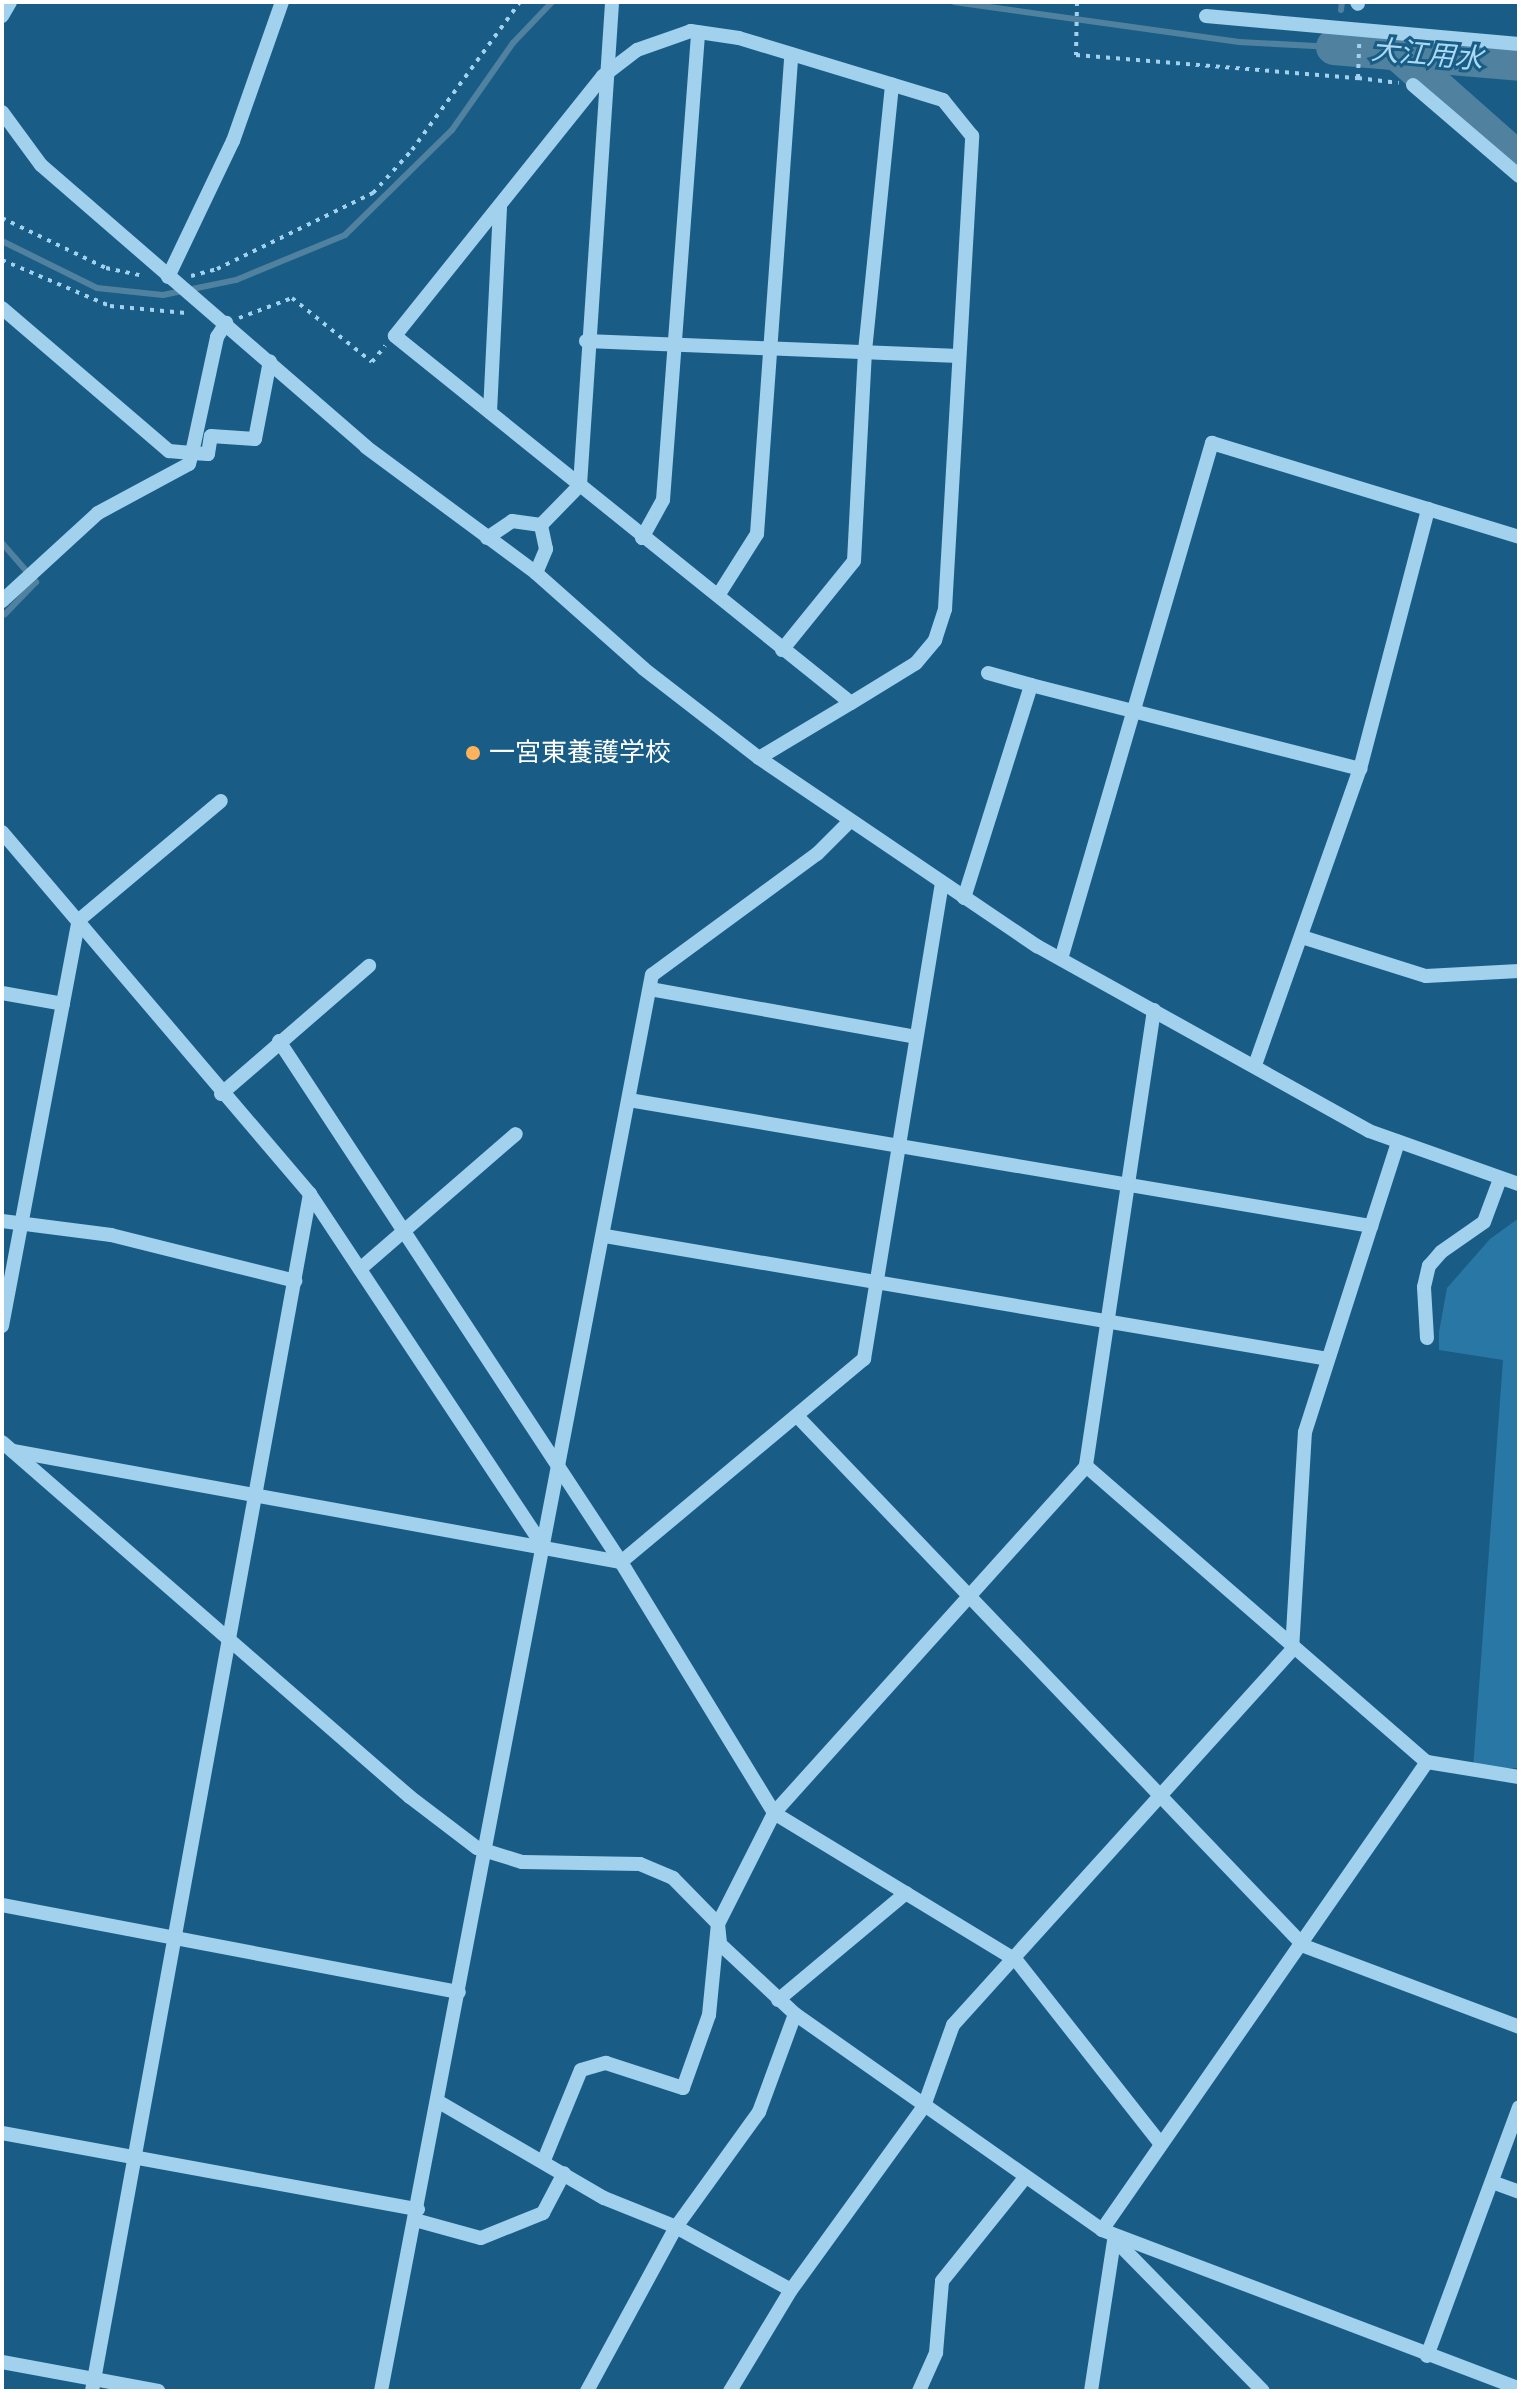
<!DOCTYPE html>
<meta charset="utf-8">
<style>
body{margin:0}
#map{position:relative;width:1521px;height:2393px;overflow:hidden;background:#195d87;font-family:Helvetica,"Noto Sans JP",sans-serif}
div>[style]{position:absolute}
.green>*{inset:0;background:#2977a5}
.stream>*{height:6px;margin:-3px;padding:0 3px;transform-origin:3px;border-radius:3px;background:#50829f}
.river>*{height:36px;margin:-18px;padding:0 18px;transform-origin:18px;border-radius:18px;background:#50829f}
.path>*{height:4px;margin-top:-2px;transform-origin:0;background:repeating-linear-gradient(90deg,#a1d1ed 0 4px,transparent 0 10px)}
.minor>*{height:14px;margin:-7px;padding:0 7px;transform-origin:7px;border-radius:7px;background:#a1d1ed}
.dots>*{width:22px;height:22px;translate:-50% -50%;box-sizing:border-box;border:4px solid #195d87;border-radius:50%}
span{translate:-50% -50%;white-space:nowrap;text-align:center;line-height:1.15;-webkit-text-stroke:6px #195d87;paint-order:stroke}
.poi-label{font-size:26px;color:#fff}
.left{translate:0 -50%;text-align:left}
.water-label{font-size:28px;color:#acdaf4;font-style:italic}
.frame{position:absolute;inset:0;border:4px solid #fff;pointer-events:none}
</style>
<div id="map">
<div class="green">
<i style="clip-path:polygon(1519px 1218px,1519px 1768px,1473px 1769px,1503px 1360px,1439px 1350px,1439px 1332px,1447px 1288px,1490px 1239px)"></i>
</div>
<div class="stream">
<i style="left:954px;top:2px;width:288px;rotate:8deg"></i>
<i style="left:1239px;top:42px;width:95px;rotate:3deg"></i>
<i style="left:1334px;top:47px;width:10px;rotate:-79deg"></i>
<i style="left:1341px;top:10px;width:8px;rotate:-83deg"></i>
<i style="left:2px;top:241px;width:106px;rotate:26.3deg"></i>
<i style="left:97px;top:288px;width:66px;rotate:6.1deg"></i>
<i style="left:163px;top:295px;width:75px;rotate:-11.6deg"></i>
<i style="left:236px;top:280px;width:118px;rotate:-22.4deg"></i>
<i style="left:345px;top:235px;width:150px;rotate:-44.5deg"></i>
<i style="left:452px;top:130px;width:106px;rotate:-55deg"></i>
<i style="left:513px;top:43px;width:57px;rotate:-46.4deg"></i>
<i style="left:2px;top:543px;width:52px;rotate:48.9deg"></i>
<i style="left:36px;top:582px;width:45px;rotate:134.1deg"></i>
</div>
<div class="river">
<i style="left:1334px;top:47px;width:186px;rotate:4.9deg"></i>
<i style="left:1399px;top:54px;width:160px;rotate:41.5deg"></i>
</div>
<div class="path">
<i style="left:1077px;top:2px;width:53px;rotate:91.1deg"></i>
<i style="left:1076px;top:55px;width:283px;rotate:4.7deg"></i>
<i style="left:1358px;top:78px;width:34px;rotate:-88deg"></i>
<i style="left:1358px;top:78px;width:41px;rotate:7deg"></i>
<i style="left:2px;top:218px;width:115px;rotate:25.7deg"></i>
<i style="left:106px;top:268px;width:38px;rotate:12deg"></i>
<i style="left:2px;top:260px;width:117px;rotate:23.1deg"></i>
<i style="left:110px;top:306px;width:76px;rotate:5.3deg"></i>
<i style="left:191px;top:276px;width:27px;rotate:-15deg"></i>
<i style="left:217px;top:269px;width:174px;rotate:-26deg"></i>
<i style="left:373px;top:193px;width:58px;rotate:-47.8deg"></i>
<i style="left:412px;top:150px;width:183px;rotate:-53.9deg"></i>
<i style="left:239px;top:318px;width:57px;rotate:-20.7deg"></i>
<i style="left:292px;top:298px;width:102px;rotate:38.7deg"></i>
<i style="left:372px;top:362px;width:21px;rotate:-51deg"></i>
</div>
<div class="minor">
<i style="left:1357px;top:2px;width:2px;rotate:63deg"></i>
<i style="left:2px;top:16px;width:16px;rotate:-60deg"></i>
<i style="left:1206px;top:16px;width:314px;rotate:5.1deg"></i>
<i style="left:1413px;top:85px;width:140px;rotate:40.6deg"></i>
<i style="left:2px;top:112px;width:66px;rotate:53.7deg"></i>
<i style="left:41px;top:165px;width:430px;rotate:40.9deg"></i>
<i style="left:366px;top:447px;width:212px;rotate:36.5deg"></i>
<i style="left:536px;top:573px;width:144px;rotate:41.6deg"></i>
<i style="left:644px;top:669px;width:145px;rotate:37.7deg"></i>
<i style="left:759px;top:758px;width:336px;rotate:34.1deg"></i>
<i style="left:1037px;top:946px;width:380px;rotate:29.1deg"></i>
<i style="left:1369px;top:1131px;width:159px;rotate:19.5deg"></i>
<i style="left:168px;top:277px;width:151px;rotate:-64.5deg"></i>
<i style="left:233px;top:141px;width:147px;rotate:-70.6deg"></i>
<i style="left:2px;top:308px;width:220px;rotate:40.6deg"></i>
<i style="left:169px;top:451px;width:23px;rotate:5deg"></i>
<i style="left:192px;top:453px;width:119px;rotate:-77.8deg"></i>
<i style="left:217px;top:337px;width:17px;rotate:-57deg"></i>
<i style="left:586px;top:341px;width:373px;rotate:2.3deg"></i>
<i style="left:490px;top:412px;width:205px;rotate:-87.2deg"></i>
<i style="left:487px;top:538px;width:30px;rotate:-34deg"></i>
<i style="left:512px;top:521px;width:29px;rotate:8deg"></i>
<i style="left:642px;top:538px;width:43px;rotate:-61.1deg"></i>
<i style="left:663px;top:500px;width:469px;rotate:-85.7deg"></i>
<i style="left:536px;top:573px;width:26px;rotate:-67deg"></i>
<i style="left:546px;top:549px;width:25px;rotate:-102deg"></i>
<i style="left:541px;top:525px;width:56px;rotate:-45.7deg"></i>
<i style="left:580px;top:485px;width:484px;rotate:-86.2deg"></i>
<i style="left:719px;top:594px;width:71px;rotate:-57.7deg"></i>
<i style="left:757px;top:534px;width:481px;rotate:-85.9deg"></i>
<i style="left:2px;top:601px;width:130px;rotate:-42.5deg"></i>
<i style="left:98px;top:513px;width:103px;rotate:-28.3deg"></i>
<i style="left:189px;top:464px;width:11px;rotate:-75deg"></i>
<i style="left:192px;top:453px;width:16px;rotate:4deg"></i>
<i style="left:208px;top:454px;width:18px;rotate:-81deg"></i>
<i style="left:211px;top:436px;width:44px;rotate:3.9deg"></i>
<i style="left:255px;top:439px;width:79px;rotate:-79.1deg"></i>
<i style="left:782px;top:650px;width:114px;rotate:-51deg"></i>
<i style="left:854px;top:561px;width:210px;rotate:-87deg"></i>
<i style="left:865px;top:351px;width:268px;rotate:-84.2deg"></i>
<i style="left:988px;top:673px;width:45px;rotate:15.6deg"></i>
<i style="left:759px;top:758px;width:107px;rotate:-30.9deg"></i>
<i style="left:851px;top:703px;width:76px;rotate:-31.6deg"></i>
<i style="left:916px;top:663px;width:30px;rotate:-50deg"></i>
<i style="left:935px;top:640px;width:33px;rotate:-72deg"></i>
<i style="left:945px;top:609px;width:474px;rotate:-86.7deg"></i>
<i style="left:972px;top:136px;width:46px;rotate:-128.9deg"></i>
<i style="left:943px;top:100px;width:213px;rotate:-163.1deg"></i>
<i style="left:739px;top:38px;width:49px;rotate:-171.7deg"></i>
<i style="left:691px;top:31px;width:57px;rotate:160.6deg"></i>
<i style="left:637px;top:50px;width:43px;rotate:142.6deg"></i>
<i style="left:603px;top:76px;width:333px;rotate:128.7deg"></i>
<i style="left:395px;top:336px;width:585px;rotate:38.83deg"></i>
<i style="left:2px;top:832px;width:475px;rotate:49.6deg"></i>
<i style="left:310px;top:1194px;width:424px;rotate:56.5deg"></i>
<i style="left:964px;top:898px;width:223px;rotate:-72.5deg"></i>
<i style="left:1031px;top:685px;width:340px;rotate:14.3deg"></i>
<i style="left:1302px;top:937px;width:130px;rotate:17.5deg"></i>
<i style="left:1426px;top:976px;width:93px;rotate:-3.1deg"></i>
<i style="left:1061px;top:959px;width:538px;rotate:-73.69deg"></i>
<i style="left:1212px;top:443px;width:321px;rotate:17deg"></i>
<i style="left:650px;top:989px;width:270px;rotate:10.2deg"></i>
<i style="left:2px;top:993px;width:62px;rotate:10.2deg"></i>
<i style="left:1154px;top:1010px;width:461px;rotate:98.5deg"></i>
<i style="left:1086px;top:1466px;width:452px;rotate:41deg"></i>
<i style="left:1427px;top:1762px;width:93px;rotate:9.3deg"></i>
<i style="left:279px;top:1041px;width:623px;rotate:56.72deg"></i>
<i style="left:621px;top:1562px;width:294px;rotate:58.6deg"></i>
<i style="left:774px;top:1813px;width:283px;rotate:31.3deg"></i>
<i style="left:1016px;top:1960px;width:233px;rotate:51.8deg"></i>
<i style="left:1255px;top:1065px;width:314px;rotate:-70.5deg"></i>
<i style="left:1360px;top:769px;width:269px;rotate:-75.3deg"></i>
<i style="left:221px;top:1094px;width:196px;rotate:-40.9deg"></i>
<i style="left:629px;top:1100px;width:753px;rotate:9.64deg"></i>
<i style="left:2px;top:1221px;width:110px;rotate:7.3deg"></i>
<i style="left:111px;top:1235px;width:190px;rotate:14deg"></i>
<i style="left:605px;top:1236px;width:733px;rotate:9.65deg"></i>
<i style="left:360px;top:1269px;width:206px;rotate:-40.9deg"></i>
<i style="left:2px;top:1326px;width:413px;rotate:-79.3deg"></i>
<i style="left:79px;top:920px;width:185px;rotate:-40deg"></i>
<i style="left:1427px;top:1338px;width:51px;rotate:-93.4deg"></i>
<i style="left:1424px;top:1287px;width:22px;rotate:-77deg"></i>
<i style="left:1429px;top:1266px;width:18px;rotate:-49deg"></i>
<i style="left:1441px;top:1252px;width:52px;rotate:-34.9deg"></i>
<i style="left:1484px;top:1222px;width:46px;rotate:-69.6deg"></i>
<i style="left:797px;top:1416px;width:733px;rotate:46.27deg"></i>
<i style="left:1304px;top:1946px;width:230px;rotate:20.6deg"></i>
<i style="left:2px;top:1442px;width:541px;rotate:41.03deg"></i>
<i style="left:410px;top:1797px;width:84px;rotate:37.3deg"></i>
<i style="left:477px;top:1848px;width:47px;rotate:17.3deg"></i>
<i style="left:522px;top:1862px;width:118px;rotate:1deg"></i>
<i style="left:640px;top:1864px;width:36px;rotate:23deg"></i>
<i style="left:673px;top:1878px;width:64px;rotate:45.6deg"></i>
<i style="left:718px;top:1924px;width:20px;rotate:84deg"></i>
<i style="left:720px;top:1944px;width:103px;rotate:43deg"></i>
<i style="left:795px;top:2014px;width:375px;rotate:35.1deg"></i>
<i style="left:1102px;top:2230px;width:446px;rotate:20.8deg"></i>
<i style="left:13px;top:1451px;width:618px;rotate:10.35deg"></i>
<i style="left:621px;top:1562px;width:317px;rotate:-39.9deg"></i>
<i style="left:864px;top:1359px;width:481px;rotate:-80.7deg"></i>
<i style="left:2px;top:1905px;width:465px;rotate:10.8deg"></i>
<i style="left:778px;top:2000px;width:167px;rotate:-39.9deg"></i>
<i style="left:439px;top:2102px;width:191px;rotate:30.2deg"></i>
<i style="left:604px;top:2198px;width:78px;rotate:21.9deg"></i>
<i style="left:676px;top:2227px;width:131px;rotate:28.7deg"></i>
<i style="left:2px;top:2133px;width:423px;rotate:10.4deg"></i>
<i style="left:544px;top:2160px;width:97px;rotate:-67.7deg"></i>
<i style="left:581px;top:2070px;width:26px;rotate:-16deg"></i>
<i style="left:606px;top:2063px;width:81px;rotate:18deg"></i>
<i style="left:683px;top:2088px;width:77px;rotate:-70.4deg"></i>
<i style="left:709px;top:2015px;width:91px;rotate:-84.4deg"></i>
<i style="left:718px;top:1924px;width:124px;rotate:-63.2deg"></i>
<i style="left:774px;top:1813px;width:467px;rotate:-48deg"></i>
<i style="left:1492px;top:2182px;width:29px;rotate:20deg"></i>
<i style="left:415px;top:2220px;width:68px;rotate:15.3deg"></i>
<i style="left:481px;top:2238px;width:67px;rotate:-22deg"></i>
<i style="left:543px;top:2213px;width:45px;rotate:-62.3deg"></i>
<i style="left:1102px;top:2230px;width:570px;rotate:-55.22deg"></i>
<i style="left:1115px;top:2240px;width:211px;rotate:45.6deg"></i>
<i style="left:1427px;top:2356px;width:265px;rotate:-69.7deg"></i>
<i style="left:2px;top:2362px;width:159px;rotate:10.5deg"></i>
<i style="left:92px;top:2391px;width:1217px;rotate:-79.68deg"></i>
<i style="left:381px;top:2391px;width:1442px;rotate:-79.17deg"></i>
<i style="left:652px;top:975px;width:205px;rotate:-36.3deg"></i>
<i style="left:817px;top:854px;width:47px;rotate:-45deg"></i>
<i style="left:587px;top:2391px;width:187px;rotate:-61.5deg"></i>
<i style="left:676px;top:2227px;width:142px;rotate:-54.2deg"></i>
<i style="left:759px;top:2112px;width:104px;rotate:-69.8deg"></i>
<i style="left:730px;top:2391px;width:118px;rotate:-58.9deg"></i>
<i style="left:791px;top:2290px;width:227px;rotate:-54.1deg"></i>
<i style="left:924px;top:2106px;width:86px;rotate:-70.3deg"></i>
<i style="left:953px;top:2025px;width:506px;rotate:-47.89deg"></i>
<i style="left:1292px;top:1650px;width:218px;rotate:-86.6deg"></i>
<i style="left:1305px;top:1432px;width:305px;rotate:-72.2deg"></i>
<i style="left:919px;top:2391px;width:42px;rotate:-65.9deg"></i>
<i style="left:936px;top:2353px;width:72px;rotate:-85.2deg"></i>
<i style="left:942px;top:2281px;width:131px;rotate:-51.2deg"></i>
<i style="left:1091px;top:2391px;width:153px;rotate:-81.3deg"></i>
</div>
<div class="dots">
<i style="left:473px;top:753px;background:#ffb25c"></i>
</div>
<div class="poi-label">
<span class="left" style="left:489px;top:753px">一宮東養護学校</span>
</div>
<div class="water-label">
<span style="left:1427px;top:55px;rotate:5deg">大江用水</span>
</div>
<div class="frame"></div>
</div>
